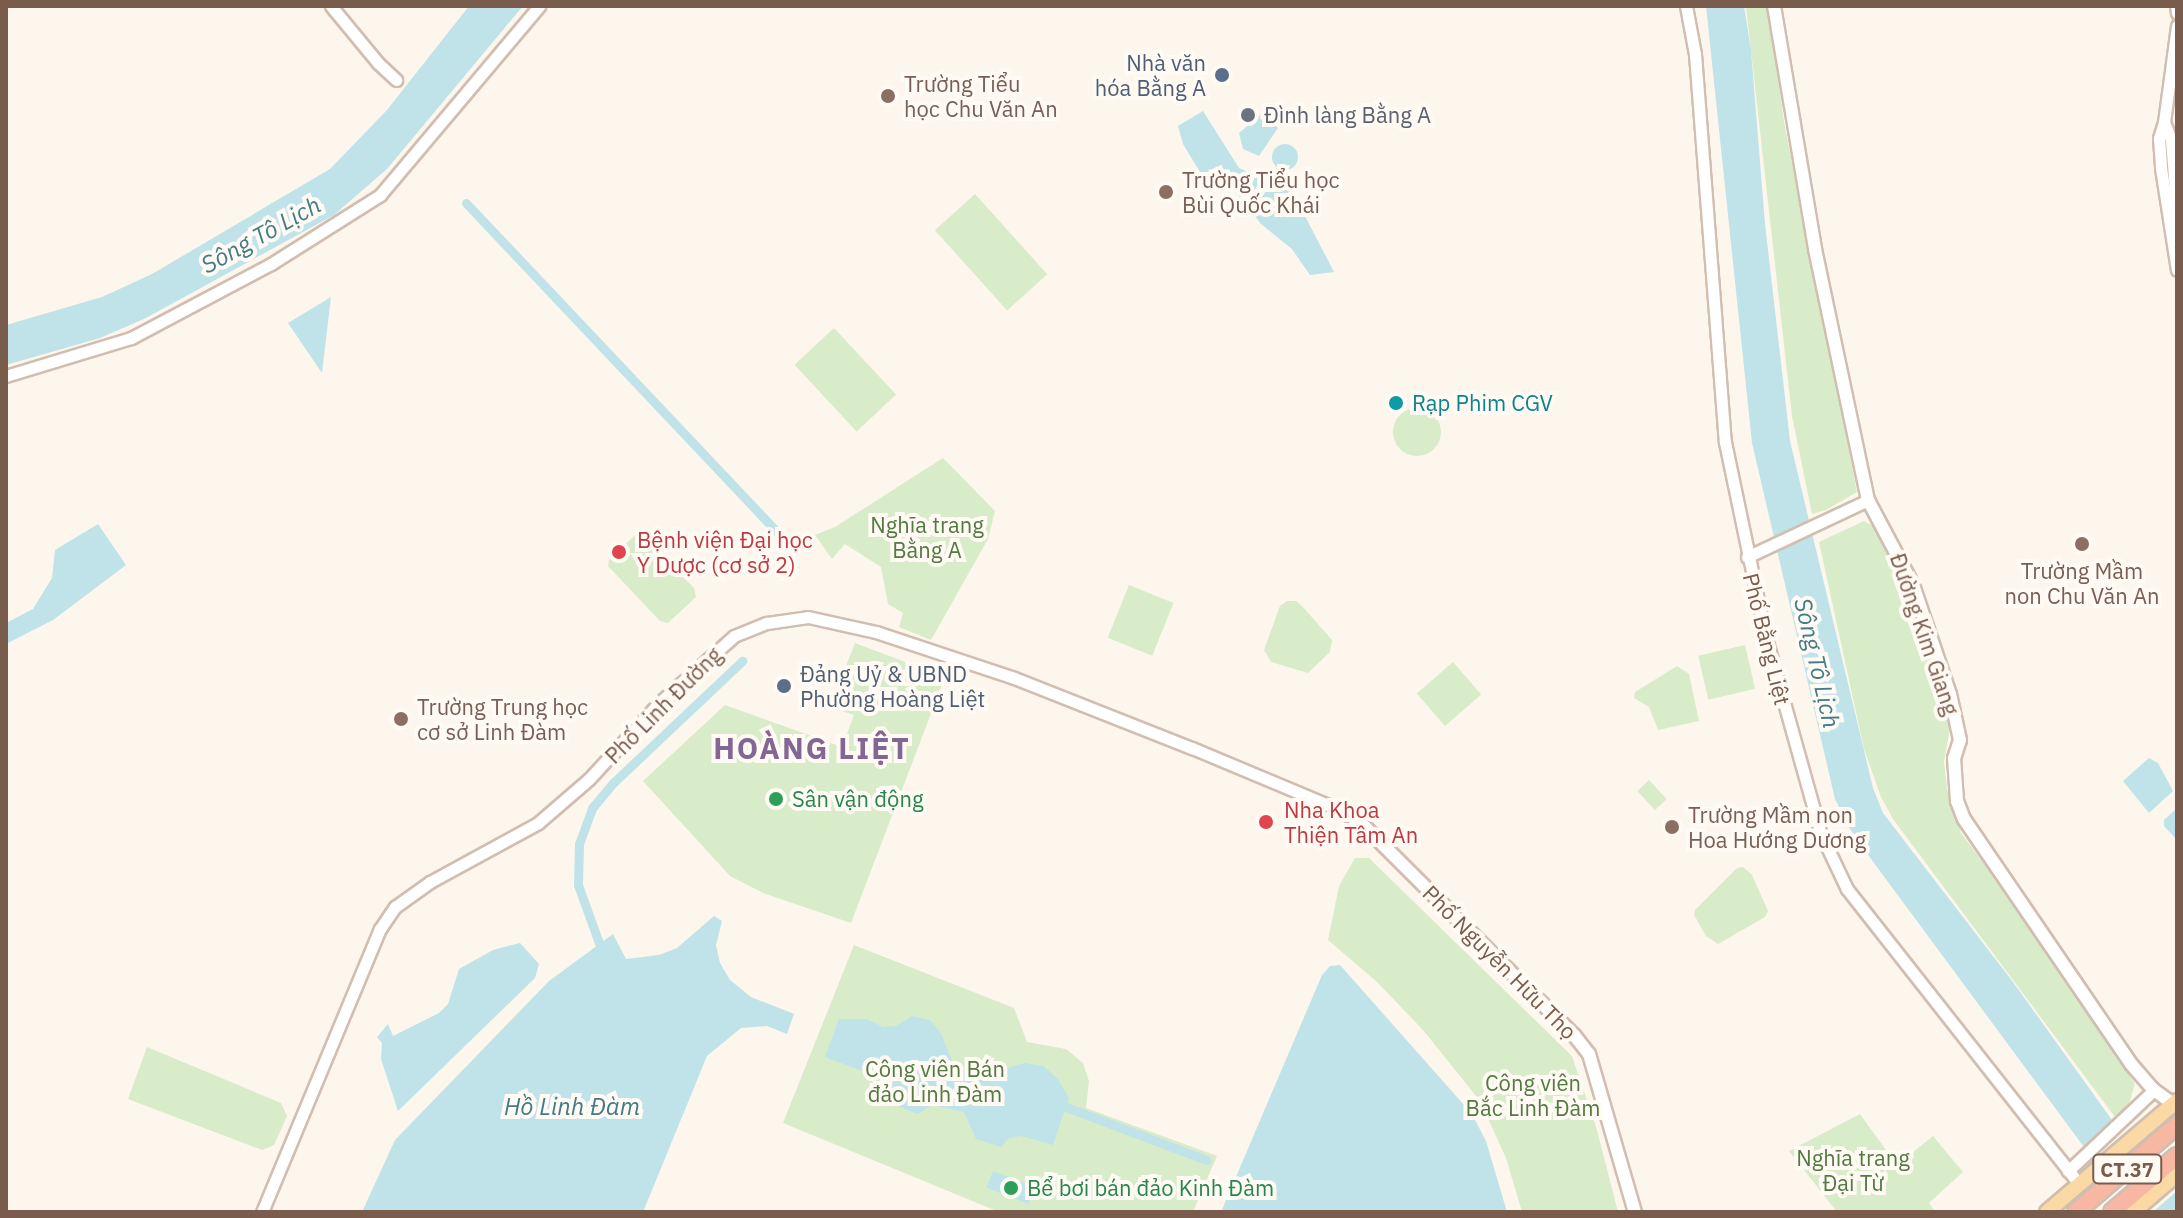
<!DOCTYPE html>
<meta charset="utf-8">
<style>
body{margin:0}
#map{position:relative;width:2183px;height:1218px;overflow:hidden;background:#fdf6ec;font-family:"IBM Plex Sans",sans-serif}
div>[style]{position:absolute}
.green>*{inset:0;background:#d8ecc9;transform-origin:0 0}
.round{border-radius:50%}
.water>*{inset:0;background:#bfe3e8;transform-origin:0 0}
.pier>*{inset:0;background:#fdf6ec}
.canal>*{height:9px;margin:-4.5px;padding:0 4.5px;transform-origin:4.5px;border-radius:4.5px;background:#bfe3e8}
.roads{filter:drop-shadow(2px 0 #d1beb0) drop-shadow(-2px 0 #d1beb0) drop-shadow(0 2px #d1beb0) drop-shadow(0 -2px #d1beb0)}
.tertiary>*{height:11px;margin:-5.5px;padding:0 5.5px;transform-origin:5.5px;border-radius:5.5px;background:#fff}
.secondary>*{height:12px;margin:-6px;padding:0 6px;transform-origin:6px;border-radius:6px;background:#fff}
.primary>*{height:14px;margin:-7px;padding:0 7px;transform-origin:7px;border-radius:7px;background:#fbd9a5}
.motorway>*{height:16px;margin:-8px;padding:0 8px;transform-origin:8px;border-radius:8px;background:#f7b7a3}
.dots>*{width:22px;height:22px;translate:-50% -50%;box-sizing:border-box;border:4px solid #fffaf3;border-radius:50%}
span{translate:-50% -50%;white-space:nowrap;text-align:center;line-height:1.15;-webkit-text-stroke:8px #fffaf3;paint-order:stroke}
.shield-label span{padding:2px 6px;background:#fffaf3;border:2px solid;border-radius:6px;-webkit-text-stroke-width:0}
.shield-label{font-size:20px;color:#7a5c4d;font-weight:700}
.service-label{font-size:22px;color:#4e5e75}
.right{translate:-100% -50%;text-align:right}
.left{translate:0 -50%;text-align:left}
.education-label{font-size:22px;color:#785e54}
.worship-label{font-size:22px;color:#5b616d}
.culture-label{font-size:22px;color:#0d838f}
.park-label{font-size:22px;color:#537a41}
.health-label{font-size:22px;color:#be3a42}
.street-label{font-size:22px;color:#7a5c4d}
.leisure-label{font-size:22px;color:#27864d}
.water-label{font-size:24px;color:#437c86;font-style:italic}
.district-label{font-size:30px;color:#846695;font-weight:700;letter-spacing:2px}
.frame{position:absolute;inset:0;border:8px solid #7a5c4d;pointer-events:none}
</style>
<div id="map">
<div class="green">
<i style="clip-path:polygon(1746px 6px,1768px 6px,1769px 10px,1784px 122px,1857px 492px,1826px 510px,1812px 514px,1792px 416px)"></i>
<i style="left:975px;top:194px;width:108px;height:54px;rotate:48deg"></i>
<i style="left:834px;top:328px;width:91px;height:54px;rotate:47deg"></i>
<i class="round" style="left:1393px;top:408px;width:48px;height:48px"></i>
<i style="clip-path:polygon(943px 458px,995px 511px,988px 539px,931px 640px,899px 627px,903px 613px,888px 604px,881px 567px,845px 544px,832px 559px,815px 535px,835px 527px)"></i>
<i style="clip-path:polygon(1864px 521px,1876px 528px,1897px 570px,1951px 722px,1944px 762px,1947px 789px,1961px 833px,2030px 925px,2135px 1084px,2128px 1107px,2115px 1117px,1893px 819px,1881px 797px,1864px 749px,1819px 542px)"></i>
<i style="clip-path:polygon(636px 534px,642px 534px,694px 588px,696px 597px,668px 623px,660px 621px,608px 566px,609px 560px)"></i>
<i style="left:1129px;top:585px;width:48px;height:57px;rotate:22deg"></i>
<i style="clip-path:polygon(1287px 601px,1296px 601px,1303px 607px,1332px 640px,1330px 652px,1308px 673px,1271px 662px,1264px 650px,1280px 606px)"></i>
<i style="clip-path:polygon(855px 643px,945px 677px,851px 923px,763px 893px,730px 876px,643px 781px,725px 705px,842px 747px,854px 715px,830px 707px)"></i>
<i style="left:1745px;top:645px;width:45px;height:48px;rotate:77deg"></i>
<i style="left:1453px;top:662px;width:43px;height:48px;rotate:49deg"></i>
<i style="clip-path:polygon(1677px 666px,1689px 674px,1699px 721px,1658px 730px,1649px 707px,1634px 698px,1635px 692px)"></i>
<i style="left:1649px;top:780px;width:26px;height:16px;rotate:47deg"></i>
<i style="clip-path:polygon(1355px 858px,1369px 858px,1572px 1056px,1597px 1130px,1618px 1212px,1522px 1212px,1506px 1158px,1480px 1101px,1423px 1030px,1377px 982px,1328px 940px,1339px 886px)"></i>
<i style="clip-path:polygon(1743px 867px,1752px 875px,1768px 911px,1765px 917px,1718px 944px,1706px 936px,1694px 915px,1695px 910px,1737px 868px)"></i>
<i style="clip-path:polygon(854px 945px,1014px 1008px,1027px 1042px,1066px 1049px,1083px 1063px,1089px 1081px,1086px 1108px,1217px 1156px,1193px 1212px,999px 1212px,783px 1123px)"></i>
<i style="clip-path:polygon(147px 1047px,281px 1103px,287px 1116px,274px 1145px,262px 1150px,128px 1099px)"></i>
<i style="clip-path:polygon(1860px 1114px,1897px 1165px,1933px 1136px,1963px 1172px,1929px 1203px,1935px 1212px,1837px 1212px,1789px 1151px)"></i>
</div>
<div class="water">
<i style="clip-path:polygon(469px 6px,523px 6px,387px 169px,334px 215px,144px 319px,100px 338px,6px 365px,6px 325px,102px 297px,152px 274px,330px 169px,387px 110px)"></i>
<i style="clip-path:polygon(1706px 6px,1744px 6px,1751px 50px,1765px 224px,1790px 441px,1873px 788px,1883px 813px,2013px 982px,2122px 1134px,2177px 1182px,2177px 1212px,2153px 1212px,2119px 1185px,2081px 1143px,1874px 863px,1850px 829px,1835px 799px,1752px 443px)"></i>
<i style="clip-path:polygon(1203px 111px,1239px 168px,1293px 193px,1334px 272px,1310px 275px,1292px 249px,1261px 224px,1225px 178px,1203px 177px,1183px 144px,1178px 126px)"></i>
<i style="clip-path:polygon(1265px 111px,1278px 128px,1259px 156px,1243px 149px,1239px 133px)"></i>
<i class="round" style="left:1272px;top:144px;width:26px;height:26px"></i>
<i style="clip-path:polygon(331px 297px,322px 373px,288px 323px)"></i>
<i style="clip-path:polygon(98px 524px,126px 565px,53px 620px,6px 644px,6px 623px,33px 609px,52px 578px,55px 550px)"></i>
<i style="clip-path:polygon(2149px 758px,2158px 763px,2173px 791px,2149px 813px,2123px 781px)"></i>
<i style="clip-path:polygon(2177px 808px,2177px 840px,2164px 826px,2164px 820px)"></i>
<i style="clip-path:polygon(714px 916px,722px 921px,716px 945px,720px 963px,730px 980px,751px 997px,794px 1014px,787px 1034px,767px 1026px,741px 1028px,707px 1056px,643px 1212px,362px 1212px,395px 1140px,549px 981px,613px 934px,626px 959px,659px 955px,677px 948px)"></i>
<i style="clip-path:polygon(520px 943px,539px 964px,535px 978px,398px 1111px,381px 1059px,382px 1043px,377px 1037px,388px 1024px,393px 1036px,439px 1013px,448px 1004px,459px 969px,493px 950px)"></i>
<i style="clip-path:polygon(1340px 965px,1472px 1114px,1486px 1141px,1507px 1212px,1221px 1212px,1322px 975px,1330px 966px)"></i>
<i style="clip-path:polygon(912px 1016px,930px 1020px,941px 1033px,953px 1063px,966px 1070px,981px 1075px,1025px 1063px,1043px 1066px,1057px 1078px,1069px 1098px,1053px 1145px,1021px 1136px,1009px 1138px,1001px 1147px,976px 1139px,964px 1112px,932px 1105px,918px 1114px,892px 1104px,890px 1092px,878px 1077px,825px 1057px,839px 1019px,867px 1019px,883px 1027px,896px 1026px)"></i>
<i style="left:993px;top:1171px;width:45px;height:18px;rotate:21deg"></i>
</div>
<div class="pier">
<i style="clip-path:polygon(2124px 1130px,2177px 1176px,2177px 1191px,2153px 1212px,2146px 1212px,2117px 1188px,2091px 1160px)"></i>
</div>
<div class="canal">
<i style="left:466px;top:203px;width:475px;rotate:46.6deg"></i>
<i style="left:599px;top:943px;width:62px;rotate:-109.9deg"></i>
<i style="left:578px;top:885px;width:41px;rotate:-88.6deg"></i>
<i style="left:579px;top:844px;width:38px;rotate:-70deg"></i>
<i style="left:592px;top:808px;width:33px;rotate:-50deg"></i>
<i style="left:613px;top:783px;width:178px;rotate:-43.4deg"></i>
<i style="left:1066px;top:1107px;width:150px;rotate:20.7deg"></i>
</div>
<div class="roads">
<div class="tertiary">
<i style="left:331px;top:6px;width:74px;rotate:50.5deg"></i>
<i style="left:378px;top:63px;width:25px;rotate:43deg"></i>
<i style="left:1686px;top:6px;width:49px;rotate:79.4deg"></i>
<i style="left:1695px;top:54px;width:389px;rotate:85.6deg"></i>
<i style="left:1725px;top:442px;width:200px;rotate:78.2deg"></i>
<i style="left:1766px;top:638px;width:201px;rotate:74.4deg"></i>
<i style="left:1820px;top:832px;width:63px;rotate:64.7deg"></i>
<i style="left:1847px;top:889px;width:375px;rotate:51.8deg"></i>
<i style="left:2176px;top:6px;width:7px;rotate:82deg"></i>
<i style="left:2177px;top:26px;width:97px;rotate:97.7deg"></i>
<i style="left:2164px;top:122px;width:18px;rotate:68deg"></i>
<i style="left:2171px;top:139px;width:75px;rotate:85.4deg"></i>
<i style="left:2164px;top:122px;width:17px;rotate:107deg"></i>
<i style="left:2159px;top:138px;width:30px;rotate:86deg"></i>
<i style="left:2161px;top:168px;width:103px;rotate:81.1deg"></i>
<i style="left:6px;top:376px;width:131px;rotate:-16.9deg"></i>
<i style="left:131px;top:338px;width:158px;rotate:-27.9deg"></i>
<i style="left:271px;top:264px;width:129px;rotate:-32.3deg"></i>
<i style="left:380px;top:195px;width:247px;rotate:-49.9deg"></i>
<i style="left:1747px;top:557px;width:134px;rotate:-25.2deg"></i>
<i style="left:2068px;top:1171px;width:118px;rotate:-43.3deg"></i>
<i style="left:262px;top:1212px;width:307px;rotate:-67.4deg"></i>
<i style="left:380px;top:929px;width:27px;rotate:-56deg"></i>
<i style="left:395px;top:907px;width:43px;rotate:-35.5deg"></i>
<i style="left:430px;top:882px;width:123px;rotate:-28.6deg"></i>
<i style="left:538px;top:823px;width:67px;rotate:-40.8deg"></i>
<i style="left:589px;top:779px;width:105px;rotate:-47.3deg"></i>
<i style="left:660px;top:702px;width:99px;rotate:-41.7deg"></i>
<i style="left:734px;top:636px;width:35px;rotate:-22deg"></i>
<i style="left:767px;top:623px;width:41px;rotate:-8.3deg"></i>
<i style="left:808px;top:617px;width:70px;rotate:12.4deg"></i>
<i style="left:876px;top:632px;width:145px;rotate:18.4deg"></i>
<i style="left:1014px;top:678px;width:191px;rotate:21.5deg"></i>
<i style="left:1192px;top:748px;width:158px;rotate:22.7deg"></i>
<i style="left:1338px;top:809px;width:27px;rotate:31deg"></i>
</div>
<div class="secondary">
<i style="left:1774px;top:6px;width:246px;rotate:80.4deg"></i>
<i style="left:1815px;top:249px;width:242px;rotate:78.1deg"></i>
<i style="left:1865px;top:486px;width:14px;rotate:78deg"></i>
<i style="left:1868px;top:500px;width:96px;rotate:62.1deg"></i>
<i style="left:1913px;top:585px;width:115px;rotate:71.3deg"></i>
<i style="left:1950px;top:694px;width:47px;rotate:77.7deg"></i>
<i style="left:1960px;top:740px;width:19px;rotate:108deg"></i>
<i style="left:1954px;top:758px;width:43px;rotate:86deg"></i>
<i style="left:1957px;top:801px;width:19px;rotate:69deg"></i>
<i style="left:1964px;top:819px;width:297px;rotate:55.7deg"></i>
<i style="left:2131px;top:1064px;width:35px;rotate:49deg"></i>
<i style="left:2154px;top:1090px;width:29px;rotate:36deg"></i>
<i style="left:1361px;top:823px;width:301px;rotate:44.9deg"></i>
<i style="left:1574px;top:1035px;width:24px;rotate:52deg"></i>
<i style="left:1589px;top:1054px;width:165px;rotate:73.8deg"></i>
</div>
<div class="primary">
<i style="left:2047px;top:1212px;width:171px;rotate:-40.5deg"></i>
<i style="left:2133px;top:1212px;width:58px;rotate:-40.8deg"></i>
</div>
<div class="motorway">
<i style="left:2076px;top:1212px;width:133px;rotate:-40.7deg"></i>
<i style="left:2112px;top:1212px;width:86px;rotate:-40.7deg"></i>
</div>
</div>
<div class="dots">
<i style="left:1222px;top:75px;background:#5c6f8a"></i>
<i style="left:888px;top:96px;background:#8d6e63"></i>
<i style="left:1248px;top:115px;background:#6b7280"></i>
<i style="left:1166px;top:192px;background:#8d6e63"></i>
<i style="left:1396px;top:403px;background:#0f9aa8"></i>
<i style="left:2082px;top:544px;background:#8d6e63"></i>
<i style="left:619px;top:552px;background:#e0444e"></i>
<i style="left:784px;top:686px;background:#5c6f8a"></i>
<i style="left:401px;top:719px;background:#8d6e63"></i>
<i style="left:776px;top:799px;background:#2e9e5b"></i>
<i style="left:1266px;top:822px;background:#e0444e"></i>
<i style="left:1672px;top:827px;background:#8d6e63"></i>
<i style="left:1011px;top:1188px;background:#2e9e5b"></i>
</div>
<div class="shield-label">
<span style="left:2127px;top:1169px">CT.37</span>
</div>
<div class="service-label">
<span class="right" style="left:1206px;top:75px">Nhà văn<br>hóa Bằng A</span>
<span class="left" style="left:800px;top:686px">Đảng Uỷ &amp; UBND<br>Phường Hoàng Liệt</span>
</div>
<div class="education-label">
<span class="left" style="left:904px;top:96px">Trường Tiểu<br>học Chu Văn An</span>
<span class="left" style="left:1182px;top:192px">Trường Tiểu học<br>Bùi Quốc Khái</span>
<span style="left:2082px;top:583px">Trường Mầm<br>non Chu Văn An</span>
<span class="left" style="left:417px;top:719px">Trường Trung học<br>cơ sở Linh Đàm</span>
<span class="left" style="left:1688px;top:827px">Trường Mầm non<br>Hoa Hướng Dương</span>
</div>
<div class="worship-label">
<span class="left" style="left:1264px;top:115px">Đình làng Bằng A</span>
</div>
<div class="culture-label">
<span class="left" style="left:1412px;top:403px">Rạp Phim CGV</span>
</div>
<div class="park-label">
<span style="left:927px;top:537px">Nghĩa trang<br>Bằng A</span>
<span style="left:935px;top:1081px">Công viên Bán<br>đảo Linh Đàm</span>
<span style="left:1533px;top:1095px">Công viên<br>Bắc Linh Đàm</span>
<span style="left:1853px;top:1170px">Nghĩa trang<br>Đại Từ</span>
</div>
<div class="health-label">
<span class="left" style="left:637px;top:552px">Bệnh viện Đại học<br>Y Dược (cơ sở 2)</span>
<span class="left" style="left:1284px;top:822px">Nha Khoa<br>Thiện Tâm An</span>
</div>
<div class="street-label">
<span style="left:1925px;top:634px;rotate:71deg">Đường Kim Giang</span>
<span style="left:1767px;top:639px;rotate:76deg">Phố Bằng Liệt</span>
<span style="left:663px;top:705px;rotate:-45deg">Phố Linh Đường</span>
<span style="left:1500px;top:962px;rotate:45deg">Phố Nguyễn Hữu Thọ</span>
</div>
<div class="leisure-label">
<span class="left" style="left:792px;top:799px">Sân vận động</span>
<span class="left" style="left:1027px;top:1188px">Bể bơi bán đảo Kinh Đàm</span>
</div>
<div class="water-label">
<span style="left:261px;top:235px;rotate:-29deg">Sông Tô Lịch</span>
<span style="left:1817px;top:663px;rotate:77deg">Sông Tô Lịch</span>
<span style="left:572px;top:1107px">Hồ Linh Đàm</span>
</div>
<div class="district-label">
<span style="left:812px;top:748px">HOÀNG LIỆT</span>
</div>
<div class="frame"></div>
</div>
